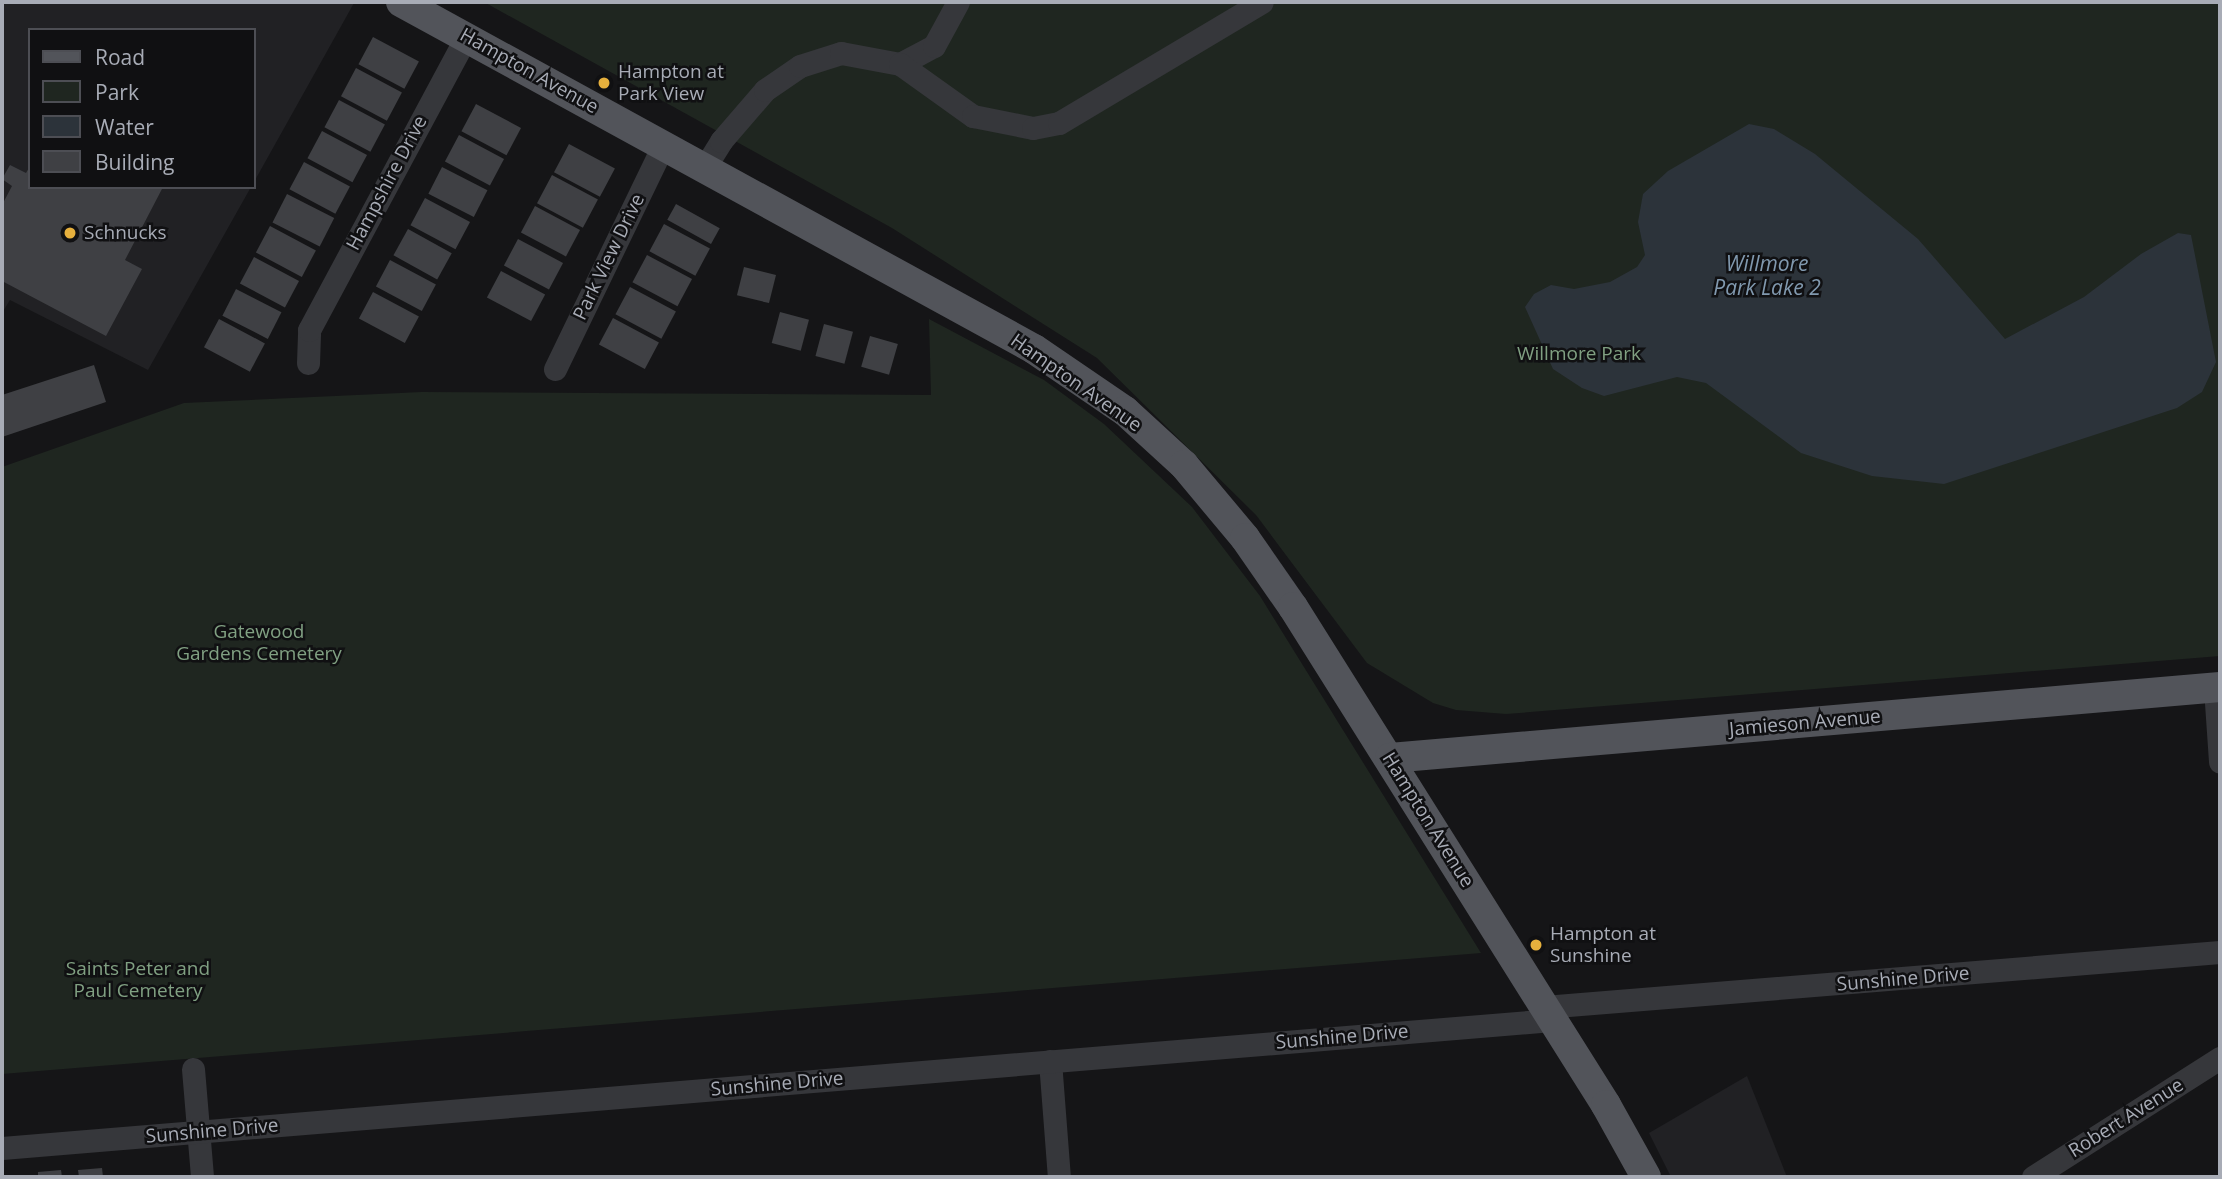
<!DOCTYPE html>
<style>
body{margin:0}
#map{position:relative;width:2222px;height:1179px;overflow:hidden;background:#151517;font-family:"Open Sans",sans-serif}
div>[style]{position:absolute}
.built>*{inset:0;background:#212124}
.green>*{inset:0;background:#1f2620}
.water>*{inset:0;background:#2c333a}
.building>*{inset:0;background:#3f4044;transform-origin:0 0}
.minor>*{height:23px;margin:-11.5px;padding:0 11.5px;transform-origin:11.5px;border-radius:11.5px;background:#36373b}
.major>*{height:30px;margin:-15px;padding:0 15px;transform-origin:15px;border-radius:15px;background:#52545a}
.dots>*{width:19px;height:19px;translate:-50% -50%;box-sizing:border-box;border:4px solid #101012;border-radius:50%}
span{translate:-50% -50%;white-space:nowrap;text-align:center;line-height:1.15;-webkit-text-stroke:5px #101012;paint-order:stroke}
.street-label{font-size:19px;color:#a8acb6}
.poi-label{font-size:19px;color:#a8acb6}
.left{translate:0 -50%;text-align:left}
.park-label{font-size:19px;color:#80a082}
.water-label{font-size:21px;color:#8199af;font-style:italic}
.frame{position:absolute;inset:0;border:4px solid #a8acb6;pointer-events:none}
.legend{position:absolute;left:28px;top:28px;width:228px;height:161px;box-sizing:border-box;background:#101012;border:2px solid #4d4e54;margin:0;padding:9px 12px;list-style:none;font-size:21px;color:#a8acb6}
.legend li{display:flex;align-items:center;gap:14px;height:35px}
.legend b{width:35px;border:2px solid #4d4e54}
</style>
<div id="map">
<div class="built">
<i style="clip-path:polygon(2px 2px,354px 3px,254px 182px,254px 30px,30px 30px,30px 187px,251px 187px,148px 370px,10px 300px,2px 313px)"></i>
<i style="clip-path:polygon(1747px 1076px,1787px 1177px,1671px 1177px,1649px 1133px)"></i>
</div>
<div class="green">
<i style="clip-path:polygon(484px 2px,2220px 2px,2220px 656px,1506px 714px,1456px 710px,1433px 703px,1367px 663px,1256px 515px,1097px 358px,892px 228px)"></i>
<i style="clip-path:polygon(929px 319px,1044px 380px,1104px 424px,1192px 507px,1260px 596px,1481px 953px,2px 1074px,2px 467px,184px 403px,422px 392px,931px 395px)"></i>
</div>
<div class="water">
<i style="clip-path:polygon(1749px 124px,1774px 129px,1815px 154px,1918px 239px,2005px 339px,2084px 297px,2141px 254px,2178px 233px,2191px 235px,2216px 362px,2202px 392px,2177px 408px,1944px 484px,1872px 476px,1801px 453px,1706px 383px,1677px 377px,1604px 396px,1582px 388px,1553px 369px,1525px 307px,1534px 294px,1551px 285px,1574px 289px,1610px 282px,1637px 267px,1645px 255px,1638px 222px,1643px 194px,1668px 171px)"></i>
</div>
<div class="building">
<i style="left:373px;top:37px;width:52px;height:31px;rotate:28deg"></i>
<i style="left:356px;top:68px;width:52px;height:32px;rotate:28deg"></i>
<i style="left:339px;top:100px;width:52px;height:31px;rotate:28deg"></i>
<i style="left:476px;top:104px;width:51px;height:31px;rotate:28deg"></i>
<i style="left:322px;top:131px;width:51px;height:31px;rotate:28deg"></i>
<i style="left:459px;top:135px;width:51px;height:30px;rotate:28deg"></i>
<i style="left:569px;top:144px;width:52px;height:32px;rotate:28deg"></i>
<i style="left:304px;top:162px;width:52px;height:31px;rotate:28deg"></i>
<i style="clip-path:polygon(10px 165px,26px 173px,30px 166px,30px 187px,163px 187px,125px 260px,142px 269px,106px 336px,2px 281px,2px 205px,12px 186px,2px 179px)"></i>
<i style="left:442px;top:167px;width:51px;height:30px;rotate:27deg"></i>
<i style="left:552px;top:175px;width:52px;height:32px;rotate:28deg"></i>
<i style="left:287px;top:194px;width:53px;height:32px;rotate:27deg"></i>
<i style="left:425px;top:198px;width:51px;height:31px;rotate:28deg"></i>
<i style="left:676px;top:204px;width:50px;height:18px;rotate:29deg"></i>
<i style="left:535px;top:206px;width:51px;height:30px;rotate:28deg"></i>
<i style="left:664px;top:224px;width:52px;height:31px;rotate:28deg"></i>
<i style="left:270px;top:226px;width:52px;height:30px;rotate:28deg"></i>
<i style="left:408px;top:229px;width:50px;height:30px;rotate:29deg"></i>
<i style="left:518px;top:239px;width:51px;height:30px;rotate:28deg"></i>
<i style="left:647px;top:255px;width:51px;height:31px;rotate:28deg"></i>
<i style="left:254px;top:257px;width:51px;height:30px;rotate:28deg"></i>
<i style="left:390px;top:260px;width:52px;height:30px;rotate:28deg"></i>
<i style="left:744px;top:267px;width:33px;height:29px;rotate:14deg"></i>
<i style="left:501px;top:271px;width:50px;height:30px;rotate:28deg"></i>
<i style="left:630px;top:287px;width:52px;height:31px;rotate:28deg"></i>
<i style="left:236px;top:289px;width:51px;height:30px;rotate:27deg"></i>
<i style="left:373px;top:292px;width:52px;height:30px;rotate:28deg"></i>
<i style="left:780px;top:312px;width:30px;height:32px;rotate:15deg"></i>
<i style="left:613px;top:318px;width:52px;height:30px;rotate:28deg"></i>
<i style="left:219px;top:319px;width:52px;height:32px;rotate:28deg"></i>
<i style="left:824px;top:324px;width:30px;height:33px;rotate:15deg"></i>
<i style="left:870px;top:336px;width:29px;height:32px;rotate:16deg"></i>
<i style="clip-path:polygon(94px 365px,106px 402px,2px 437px,2px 395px)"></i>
<i style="clip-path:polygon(102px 1168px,103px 1177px,79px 1177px,78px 1170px)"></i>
<i style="clip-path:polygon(61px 1170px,62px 1177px,38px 1177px,38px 1172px)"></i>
</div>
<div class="minor">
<i style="left:900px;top:64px;width:38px;rotate:-28deg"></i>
<i style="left:934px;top:46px;width:50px;rotate:-61.4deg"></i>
<i style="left:705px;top:167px;width:31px;rotate:-58deg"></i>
<i style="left:721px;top:141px;width:67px;rotate:-49.2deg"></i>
<i style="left:765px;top:90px;width:42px;rotate:-34.4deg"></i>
<i style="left:800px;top:66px;width:43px;rotate:-17.6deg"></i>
<i style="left:841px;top:53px;width:60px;rotate:10.6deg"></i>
<i style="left:900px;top:64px;width:90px;rotate:35.5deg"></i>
<i style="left:973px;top:116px;width:61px;rotate:11.3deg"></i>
<i style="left:1033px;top:128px;width:26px;rotate:-11deg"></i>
<i style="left:1059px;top:123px;width:236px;rotate:-30.8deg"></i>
<i style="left:308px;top:363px;width:33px;rotate:-88deg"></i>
<i style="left:309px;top:330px;width:332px;rotate:-61.8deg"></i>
<i style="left:555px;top:369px;width:250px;rotate:-64.2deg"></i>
<i style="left:2215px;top:688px;width:74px;rotate:86.1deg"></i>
<i style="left:1544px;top:1007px;width:678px;rotate:-4.65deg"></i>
<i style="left:1050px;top:1061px;width:116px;rotate:85.6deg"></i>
<i style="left:193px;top:1069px;width:108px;rotate:85.2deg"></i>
<i style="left:2px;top:1148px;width:1555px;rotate:-4.72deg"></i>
<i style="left:2033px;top:1177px;width:222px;rotate:-32.5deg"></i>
</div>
<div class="major">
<i style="left:401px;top:2px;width:722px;rotate:28.73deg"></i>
<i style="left:1034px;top:349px;width:110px;rotate:34.3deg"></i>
<i style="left:1125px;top:411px;width:80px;rotate:42.5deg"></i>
<i style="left:1184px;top:465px;width:95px;rotate:50.1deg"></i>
<i style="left:1245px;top:538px;width:84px;rotate:55.2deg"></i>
<i style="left:1293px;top:607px;width:588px;rotate:57.85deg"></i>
<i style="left:1606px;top:1105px;width:82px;rotate:60.9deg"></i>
<i style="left:1390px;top:758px;width:833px;rotate:-4.89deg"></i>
</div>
<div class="dots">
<i style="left:604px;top:83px;background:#e6b03d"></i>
<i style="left:70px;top:233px;background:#e6b03d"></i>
<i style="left:1536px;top:945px;background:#e6b03d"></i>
</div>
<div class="street-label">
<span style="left:529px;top:71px;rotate:29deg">Hampton Avenue</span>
<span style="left:387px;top:183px;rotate:-62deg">Hampshire Drive</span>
<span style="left:609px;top:257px;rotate:-64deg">Park View Drive</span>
<span style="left:1076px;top:383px;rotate:35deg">Hampton Avenue</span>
<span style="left:1805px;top:723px;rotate:-5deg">Jamieson Avenue</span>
<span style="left:1428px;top:820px;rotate:58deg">Hampton Avenue</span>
<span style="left:1903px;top:979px;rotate:-5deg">Sunshine Drive</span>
<span style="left:1342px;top:1037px;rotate:-5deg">Sunshine Drive</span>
<span style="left:777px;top:1084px;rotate:-5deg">Sunshine Drive</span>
<span style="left:2126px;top:1118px;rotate:-32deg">Robert Avenue</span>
<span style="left:212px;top:1131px;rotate:-5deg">Sunshine Drive</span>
</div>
<div class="poi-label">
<span class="left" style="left:618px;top:83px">Hampton at<br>Park View</span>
<span class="left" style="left:84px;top:233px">Schnucks</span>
<span class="left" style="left:1550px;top:945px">Hampton at<br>Sunshine</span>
</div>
<div class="park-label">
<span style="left:1579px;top:354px">Willmore Park</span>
<span style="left:259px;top:643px">Gatewood<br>Gardens Cemetery</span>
<span style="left:138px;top:980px">Saints Peter and<br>Paul Cemetery</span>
</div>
<div class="water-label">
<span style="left:1767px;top:275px">Willmore<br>Park Lake 2</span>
</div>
<div class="frame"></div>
<ul class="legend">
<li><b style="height:9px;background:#52545a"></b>Road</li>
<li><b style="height:19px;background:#1f2620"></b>Park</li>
<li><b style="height:19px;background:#2c333a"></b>Water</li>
<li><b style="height:19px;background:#3f4044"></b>Building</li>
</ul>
</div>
